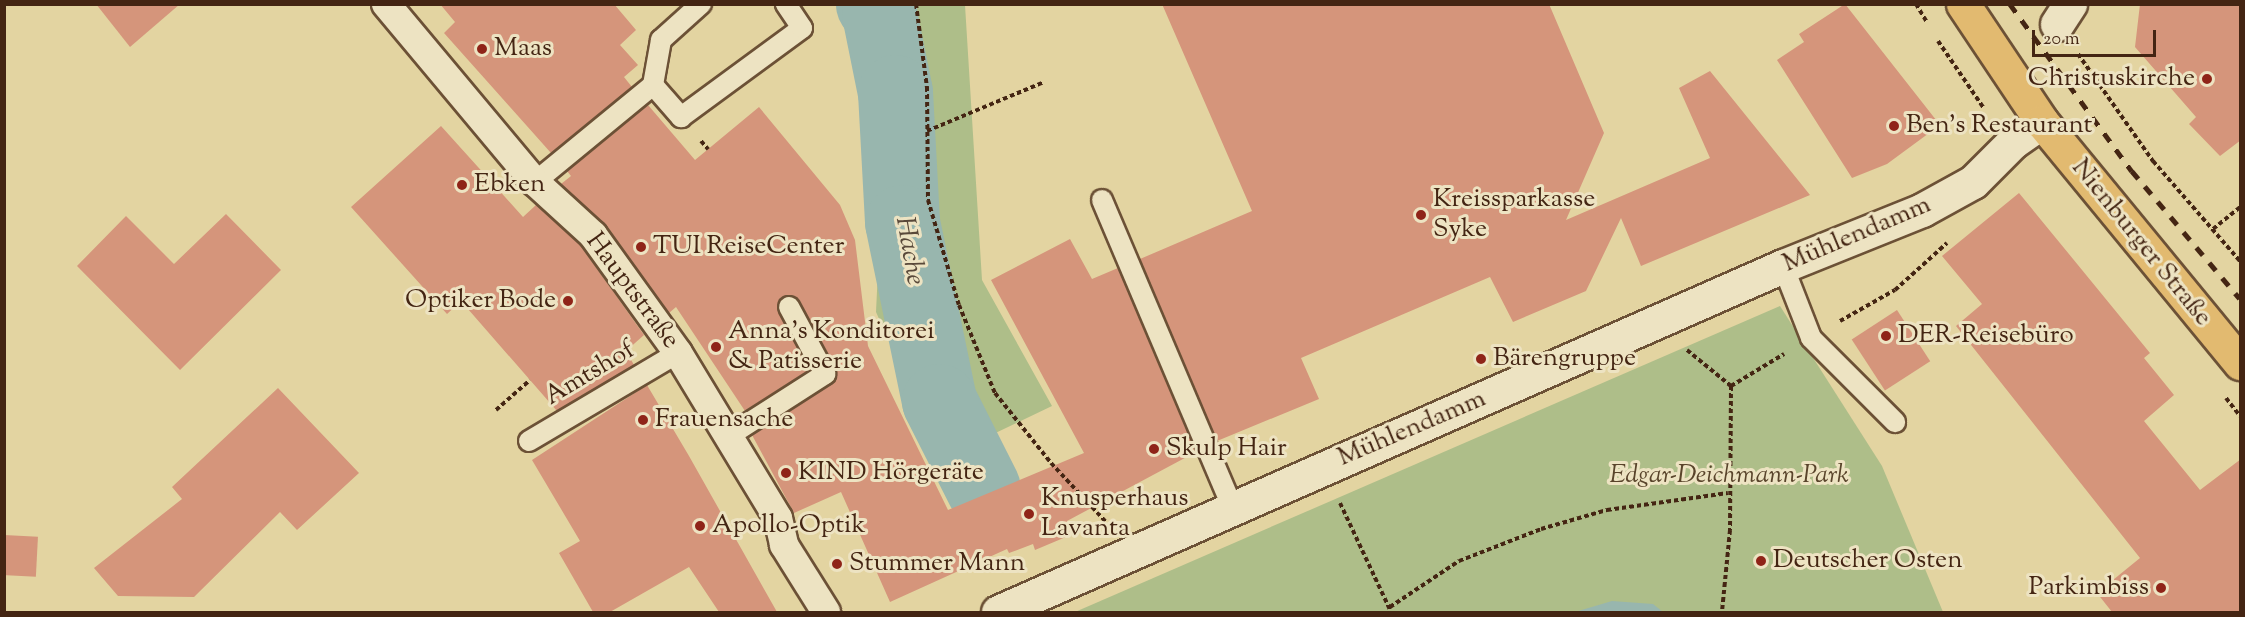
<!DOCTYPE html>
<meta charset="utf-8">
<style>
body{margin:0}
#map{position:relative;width:2245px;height:617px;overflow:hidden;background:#e3d4a1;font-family:"Sorts Mill Goudy",serif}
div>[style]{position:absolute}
.green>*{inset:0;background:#aebe89}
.water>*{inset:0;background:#98b6ae}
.river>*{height:75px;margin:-37.5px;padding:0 37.5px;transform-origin:37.5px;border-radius:37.5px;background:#98b6ae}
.building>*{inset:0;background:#d5957b;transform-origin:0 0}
.path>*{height:4px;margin-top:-2px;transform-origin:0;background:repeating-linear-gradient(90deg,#442513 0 4.5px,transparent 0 7.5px)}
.roads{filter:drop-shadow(2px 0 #6c5136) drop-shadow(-2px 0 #6c5136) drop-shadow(0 2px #6c5136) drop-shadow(0 -2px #6c5136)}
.service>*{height:20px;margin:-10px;padding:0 10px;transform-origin:10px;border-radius:10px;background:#ede3c2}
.pedestrian>*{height:28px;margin:-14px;padding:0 14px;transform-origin:14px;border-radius:14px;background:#ede3c2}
.minor>*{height:33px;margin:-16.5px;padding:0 16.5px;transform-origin:16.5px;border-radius:16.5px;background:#ede3c2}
.primary>*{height:33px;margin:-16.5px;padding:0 16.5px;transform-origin:16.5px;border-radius:16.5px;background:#e2ba70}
.rail>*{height:4.5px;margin-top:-2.25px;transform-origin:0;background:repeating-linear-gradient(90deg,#442513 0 10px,transparent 0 20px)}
.dots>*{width:16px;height:16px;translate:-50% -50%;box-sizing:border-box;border:3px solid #ede3c2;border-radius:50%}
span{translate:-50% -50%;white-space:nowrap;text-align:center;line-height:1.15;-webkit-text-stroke:6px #ede3c2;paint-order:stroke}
.poi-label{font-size:26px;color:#442513}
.left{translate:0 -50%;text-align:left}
.right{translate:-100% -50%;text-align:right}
.street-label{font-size:26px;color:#442513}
.park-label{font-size:26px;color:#59442b;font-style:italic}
.water-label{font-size:27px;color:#59493a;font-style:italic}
.frame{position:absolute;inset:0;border:6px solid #442513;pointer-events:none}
.scale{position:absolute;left:2032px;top:30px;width:124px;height:27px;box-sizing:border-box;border:3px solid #442513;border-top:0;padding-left:8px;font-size:18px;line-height:21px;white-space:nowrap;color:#442513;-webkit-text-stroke:4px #ede3c2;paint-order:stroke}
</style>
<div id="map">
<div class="green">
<i style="clip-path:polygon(860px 5px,965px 5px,982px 280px,1052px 406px,941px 459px,876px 312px,881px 208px,889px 165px,871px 19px)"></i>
<i style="clip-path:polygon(1780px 306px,1882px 466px,1943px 612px,1075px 612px)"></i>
</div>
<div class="water">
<i style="clip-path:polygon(1612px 601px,1653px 604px,1663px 612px,1575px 612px)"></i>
</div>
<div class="river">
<i style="left:873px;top:4px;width:11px;rotate:56deg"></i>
<i style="left:879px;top:13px;width:81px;rotate:78.6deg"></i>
<i style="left:895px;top:92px;width:130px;rotate:86.9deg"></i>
<i style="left:902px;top:222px;width:183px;rotate:78.3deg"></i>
<i style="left:939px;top:401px;width:97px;rotate:63.2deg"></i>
</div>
<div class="building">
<i style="clip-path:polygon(96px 4px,180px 4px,130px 47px)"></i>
<i style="clip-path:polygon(440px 4px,614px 4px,636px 30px,620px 45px,638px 65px,624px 77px,632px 87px,551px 153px,444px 33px,455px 22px)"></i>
<i style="clip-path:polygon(1162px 4px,1549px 4px,1604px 133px,1566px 220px,1710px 158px,1679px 88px,1710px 71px,1810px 195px,1641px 266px,1621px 218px,1586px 291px,1513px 322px,1490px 277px,1301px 358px,1319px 399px,1217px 441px,1140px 259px,1252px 211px)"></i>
<i style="clip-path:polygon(1845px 4px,1940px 125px,1887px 164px,1852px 178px,1777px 60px,1804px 42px,1799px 34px)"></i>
<i style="clip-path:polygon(2140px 4px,2241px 4px,2241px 140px,2220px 156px,2189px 124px,2196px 117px,2135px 47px)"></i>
<i style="clip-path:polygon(648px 105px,695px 160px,759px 107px,840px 205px,855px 240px,868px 346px,948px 510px,1084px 453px,991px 280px,1070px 239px,1092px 279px,1118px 268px,1196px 452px,1067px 521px,1073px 534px,1035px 550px,1033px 544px,1009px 553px,1007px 549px,890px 602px,841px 492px,794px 513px,752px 435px,836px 379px,836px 368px,799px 301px,784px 296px,777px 307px,809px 370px,745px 411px,676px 307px,669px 313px,606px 225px,561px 184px,571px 176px,567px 171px)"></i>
<i style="clip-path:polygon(441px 126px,523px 217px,536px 205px,581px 246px,644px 335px,626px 351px,634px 365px,557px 411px,461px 301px,447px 314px,351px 207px)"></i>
<i style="clip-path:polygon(2019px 193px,2150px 353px,2144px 358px,2174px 395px,2144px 421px,2200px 490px,2241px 459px,2241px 612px,2112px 612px,2097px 593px,2140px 558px,1956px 326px,1982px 304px,1942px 256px)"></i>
<i style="clip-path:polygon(226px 214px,281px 270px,180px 370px,77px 266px,126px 216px,174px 264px)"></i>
<i style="left:1897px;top:310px;width:61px;height:54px;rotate:57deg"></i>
<i style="clip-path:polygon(647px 385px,689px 456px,777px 612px,719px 612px,689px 567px,610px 612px,593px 612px,559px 553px,580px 541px,532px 460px)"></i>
<i style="clip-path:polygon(278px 388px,359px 473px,297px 530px,280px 512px,194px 597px,118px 596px,94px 568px,182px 499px,172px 487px)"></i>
<i style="left:4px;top:535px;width:34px;height:40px;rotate:3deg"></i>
</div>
<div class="path">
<i style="left:916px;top:4px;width:84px;rotate:82.5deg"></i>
<i style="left:927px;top:87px;width:113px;rotate:89.5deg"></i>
<i style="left:928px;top:200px;width:109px;rotate:73.6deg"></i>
<i style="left:959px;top:305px;width:95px;rotate:67.8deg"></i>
<i style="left:995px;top:393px;width:90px;rotate:51.3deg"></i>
<i style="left:1051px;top:463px;width:81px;rotate:47deg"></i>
<i style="left:1916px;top:4px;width:21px;rotate:59deg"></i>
<i style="left:1938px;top:41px;width:80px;rotate:55.7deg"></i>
<i style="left:2078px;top:54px;width:131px;rotate:55deg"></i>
<i style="left:2153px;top:161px;width:133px;rotate:49deg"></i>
<i style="left:927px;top:131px;width:125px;rotate:-22.7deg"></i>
<i style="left:701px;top:141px;width:11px;rotate:49deg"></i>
<i style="left:2213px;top:229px;width:35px;rotate:-39deg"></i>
<i style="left:1840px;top:321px;width:63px;rotate:-29.4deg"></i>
<i style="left:1895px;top:290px;width:70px;rotate:-42.1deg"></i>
<i style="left:1687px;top:350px;width:57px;rotate:39.3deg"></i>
<i style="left:1731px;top:386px;width:144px;rotate:90.4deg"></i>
<i style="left:1730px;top:530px;width:82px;rotate:95.6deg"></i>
<i style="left:1731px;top:386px;width:62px;rotate:-31.1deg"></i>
<i style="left:2226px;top:398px;width:23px;rotate:52deg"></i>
<i style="left:496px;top:410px;width:45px;rotate:-41.4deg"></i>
<i style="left:1340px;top:503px;width:120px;rotate:64.9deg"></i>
<i style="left:1390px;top:607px;width:83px;rotate:-33.7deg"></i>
<i style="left:1459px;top:561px;width:88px;rotate:-21.3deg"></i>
<i style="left:1541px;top:529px;width:69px;rotate:-16.1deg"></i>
<i style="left:1607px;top:510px;width:122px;rotate:-8deg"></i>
</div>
<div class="roads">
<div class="service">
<i style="left:653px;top:85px;width:43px;rotate:48.8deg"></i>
<i style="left:681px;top:117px;width:150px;rotate:-36.3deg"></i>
<i style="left:802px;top:28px;width:29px;rotate:-124deg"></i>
<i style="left:535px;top:182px;width:153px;rotate:-39.4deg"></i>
<i style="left:653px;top:85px;width:46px;rotate:-79.9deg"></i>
<i style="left:661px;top:40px;width:54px;rotate:-42deg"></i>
<i style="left:1102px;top:200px;width:333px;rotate:67deg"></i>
<i style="left:1783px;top:266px;width:77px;rotate:68.7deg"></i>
<i style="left:1811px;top:338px;width:119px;rotate:45deg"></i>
<i style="left:727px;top:437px;width:117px;rotate:-32.7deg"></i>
<i style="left:825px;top:374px;width:76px;rotate:-118.2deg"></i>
<i style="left:529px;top:441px;width:173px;rotate:-30.6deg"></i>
</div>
<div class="pedestrian">
<i style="left:386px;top:4px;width:232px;rotate:50.1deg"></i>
<i style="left:535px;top:182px;width:79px;rotate:42.4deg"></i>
<i style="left:593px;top:235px;width:145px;rotate:54.2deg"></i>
<i style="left:678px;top:353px;width:193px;rotate:58.8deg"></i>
<i style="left:778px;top:518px;width:28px;rotate:77deg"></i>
<i style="left:784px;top:545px;width:79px;rotate:57.9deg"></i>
</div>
<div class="minor">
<i style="left:2057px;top:24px;width:24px;rotate:-57deg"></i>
<i style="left:998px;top:612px;width:858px;rotate:-23.79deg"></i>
<i style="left:1783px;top:266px;width:150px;rotate:-21.9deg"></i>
<i style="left:1922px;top:210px;width:58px;rotate:-28.8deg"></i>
<i style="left:1973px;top:182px;width:57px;rotate:-45deg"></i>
<i style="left:2013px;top:142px;width:35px;rotate:-35deg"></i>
</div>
<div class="primary">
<i style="left:1963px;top:4px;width:142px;rotate:56.2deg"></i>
<i style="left:2042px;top:122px;width:312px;rotate:50.6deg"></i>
</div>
</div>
<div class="rail">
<i style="left:2010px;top:4px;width:207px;rotate:53.9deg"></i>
<i style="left:2132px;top:171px;width:167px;rotate:49.8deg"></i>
</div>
<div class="dots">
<i style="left:482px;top:49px;background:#8f2418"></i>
<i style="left:2207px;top:79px;background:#8f2418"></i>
<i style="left:1894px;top:126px;background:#8f2418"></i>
<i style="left:462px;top:185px;background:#8f2418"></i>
<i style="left:1421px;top:215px;background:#8f2418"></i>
<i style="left:641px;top:247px;background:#8f2418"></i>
<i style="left:568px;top:301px;background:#8f2418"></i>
<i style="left:1886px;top:336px;background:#8f2418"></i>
<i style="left:716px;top:347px;background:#8f2418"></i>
<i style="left:1481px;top:359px;background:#8f2418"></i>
<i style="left:643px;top:420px;background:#8f2418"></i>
<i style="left:1154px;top:449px;background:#8f2418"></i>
<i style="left:786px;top:473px;background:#8f2418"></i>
<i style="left:1029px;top:514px;background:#8f2418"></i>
<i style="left:700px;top:526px;background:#8f2418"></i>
<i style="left:1761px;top:561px;background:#8f2418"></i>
<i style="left:837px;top:564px;background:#8f2418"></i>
<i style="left:2161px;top:588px;background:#8f2418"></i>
</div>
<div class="poi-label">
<span class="left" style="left:494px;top:49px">Maas</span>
<span class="right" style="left:2195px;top:79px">Christuskirche</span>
<span class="left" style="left:1906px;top:126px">Ben's Restaurant</span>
<span class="left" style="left:474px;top:185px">Ebken</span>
<span class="left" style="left:1433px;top:215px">Kreissparkasse<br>Syke</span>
<span class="left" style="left:653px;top:247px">TUI ReiseCenter</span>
<span class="right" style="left:556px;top:301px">Optiker Bode</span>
<span class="left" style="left:728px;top:347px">Anna's Konditorei<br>&amp; Patisserie</span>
<span class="left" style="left:1898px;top:336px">DER-Reisebüro</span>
<span class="left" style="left:1493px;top:359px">Bärengruppe</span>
<span class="left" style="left:655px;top:420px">Frauensache</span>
<span class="left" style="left:1166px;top:449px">Skulp Hair</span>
<span class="left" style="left:798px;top:473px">KIND Hörgeräte</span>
<span class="left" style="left:1041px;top:514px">Knusperhaus<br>Lavanta</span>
<span class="left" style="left:712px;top:526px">Apollo-Optik</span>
<span class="left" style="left:1773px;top:561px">Deutscher Osten</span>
<span class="left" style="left:849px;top:564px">Stummer Mann</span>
<span class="right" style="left:2149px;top:588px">Parkimbiss</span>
</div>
<div class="street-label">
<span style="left:1857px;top:235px;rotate:-23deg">Mühlendamm</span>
<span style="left:2141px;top:243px;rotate:51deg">Nienburger Straße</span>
<span style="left:632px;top:291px;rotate:53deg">Hauptstraße</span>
<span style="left:590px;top:374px;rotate:-31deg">Amtshof</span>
<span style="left:1412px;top:429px;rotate:-23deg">Mühlendamm</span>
</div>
<div class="park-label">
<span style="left:1729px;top:476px">Edgar-Deichmann-Park</span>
</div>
<div class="water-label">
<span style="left:909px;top:251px;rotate:80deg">Hache</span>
</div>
<div class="frame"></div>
<div class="scale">20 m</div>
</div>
